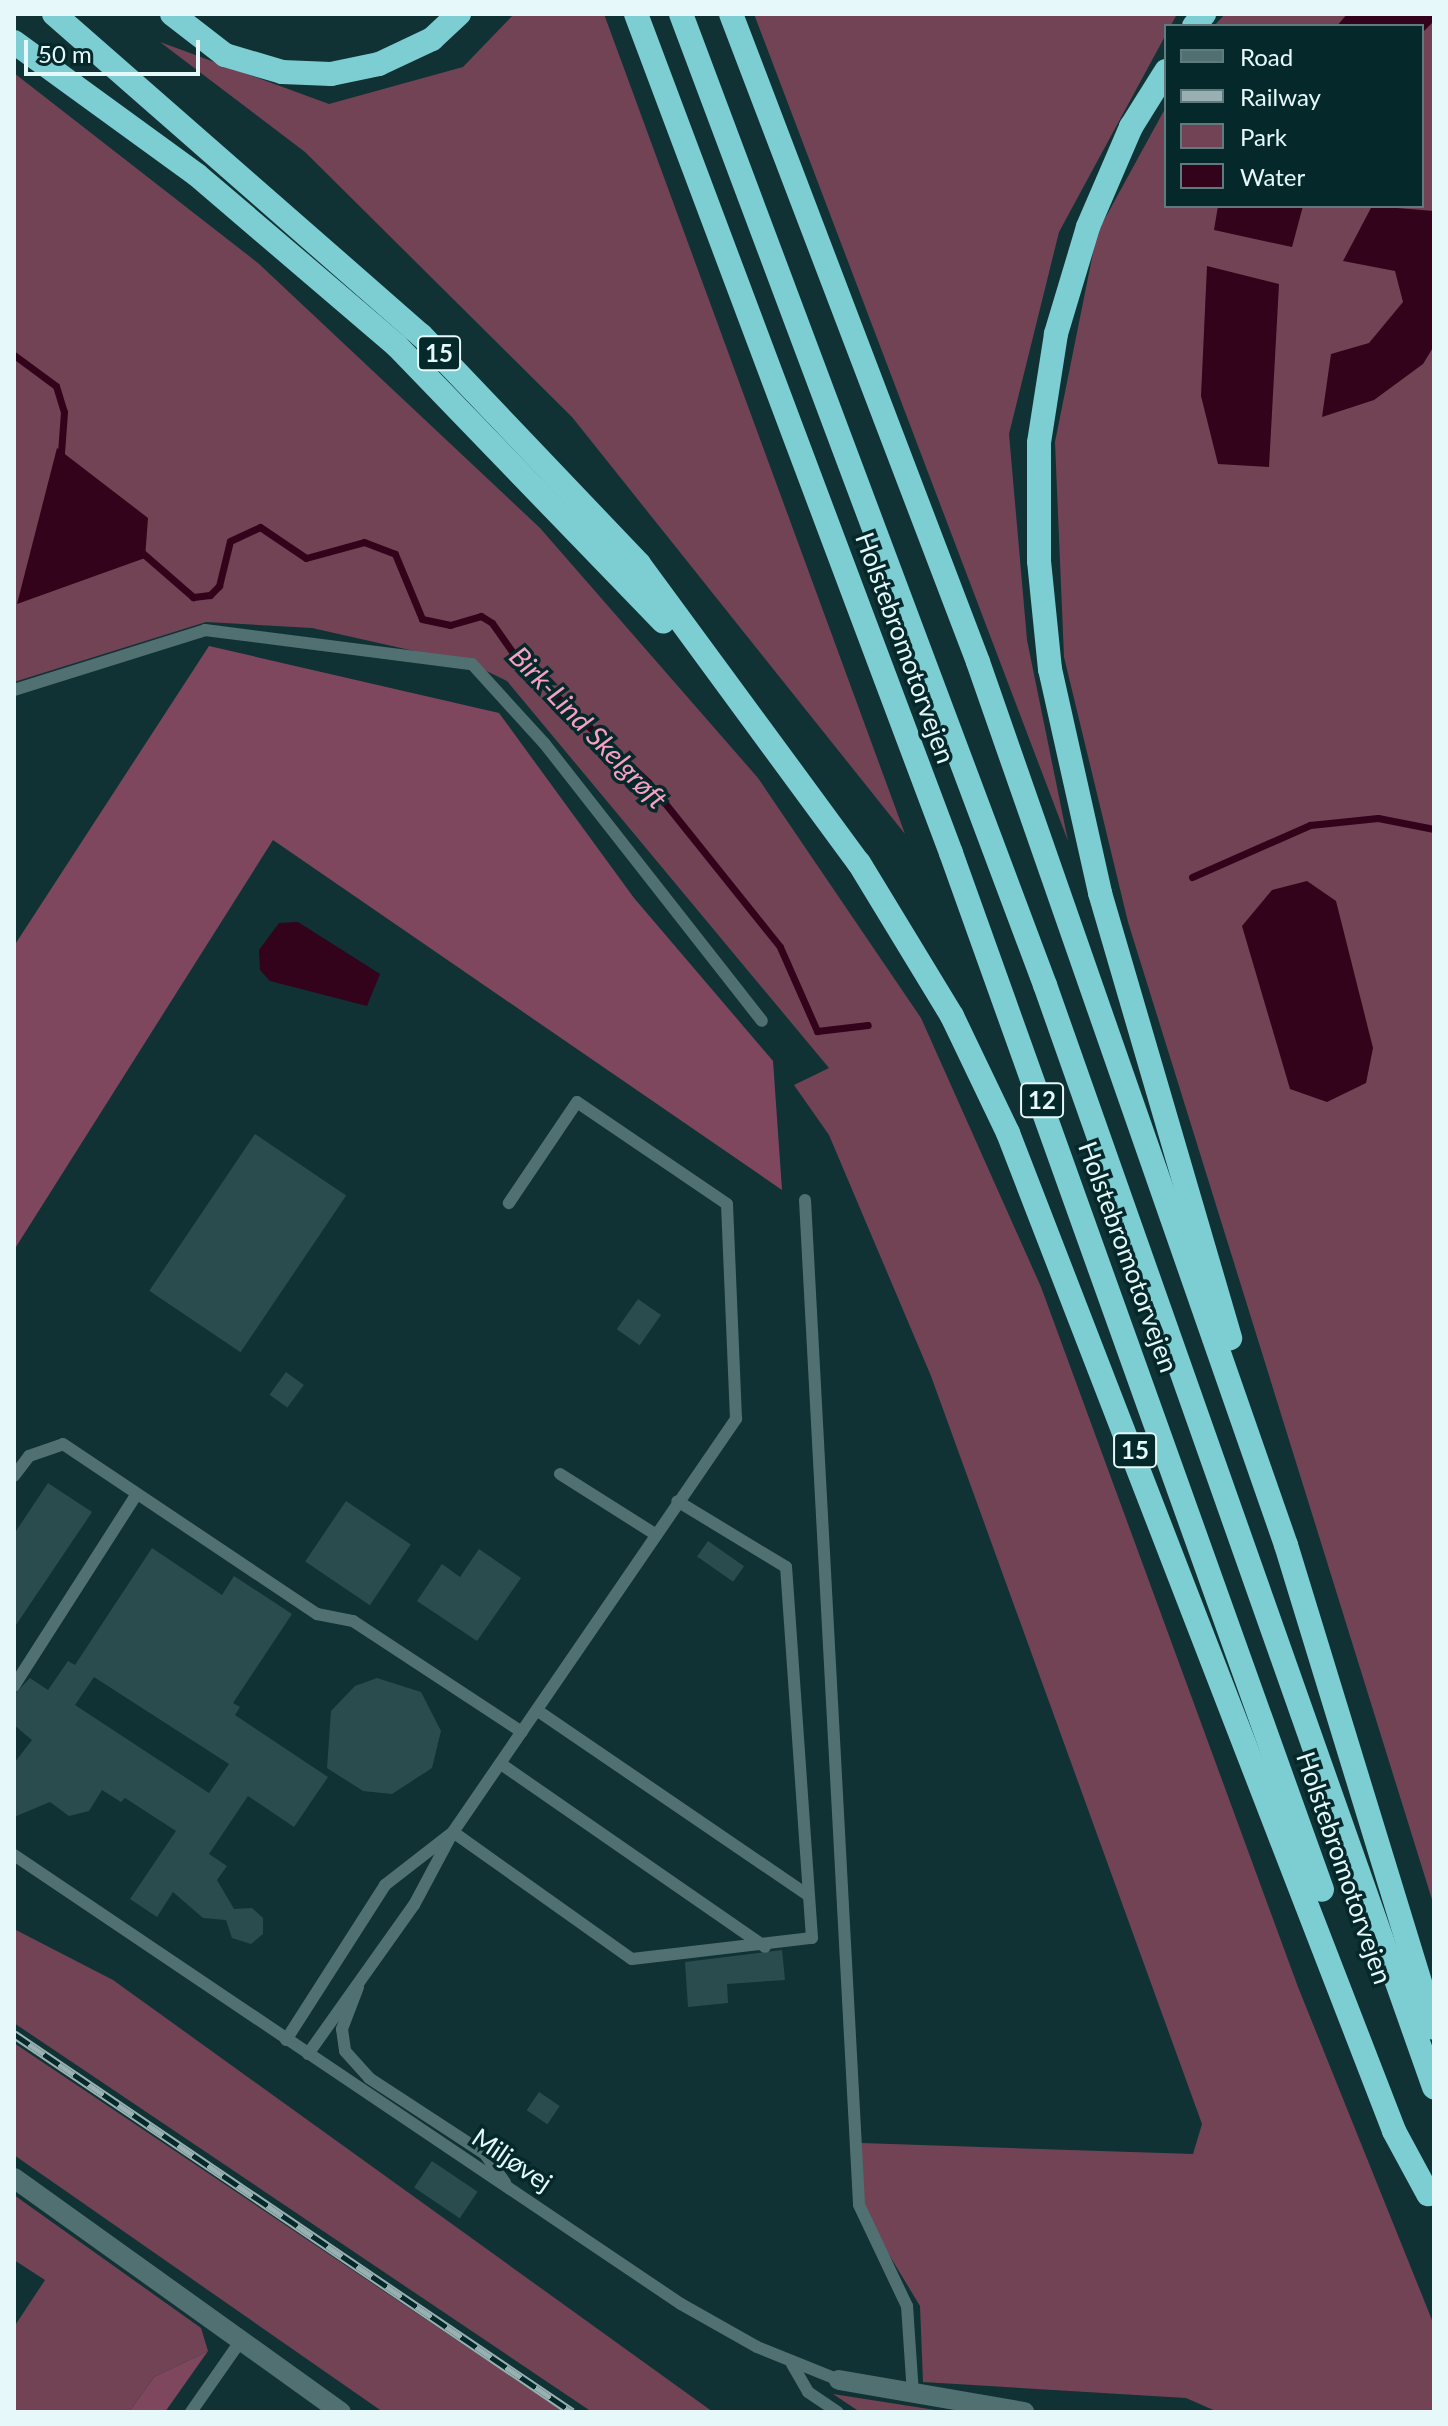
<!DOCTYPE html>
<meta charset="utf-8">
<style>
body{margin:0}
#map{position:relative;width:1448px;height:2426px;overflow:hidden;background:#113234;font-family:Lato,sans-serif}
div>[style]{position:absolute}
.green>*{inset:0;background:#724355}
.forest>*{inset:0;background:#7f475d}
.water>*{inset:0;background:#32031a}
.stream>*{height:7px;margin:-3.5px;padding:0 3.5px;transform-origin:3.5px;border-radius:3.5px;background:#32031a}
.building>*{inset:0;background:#2b4c4e;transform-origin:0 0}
.service>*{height:12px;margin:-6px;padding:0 6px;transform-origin:6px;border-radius:6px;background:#517072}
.tertiary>*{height:20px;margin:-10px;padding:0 10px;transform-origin:10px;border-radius:10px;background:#517072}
.motorway>*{height:24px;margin:-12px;padding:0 12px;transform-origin:12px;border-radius:12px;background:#7cced3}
.rail>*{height:9px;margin-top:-4.5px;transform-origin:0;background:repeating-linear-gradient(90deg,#05282a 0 18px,#98b0b1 0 36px);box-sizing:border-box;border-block:2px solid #98b0b1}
span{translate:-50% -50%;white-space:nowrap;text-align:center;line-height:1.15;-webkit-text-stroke:7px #05282a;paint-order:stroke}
.shield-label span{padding:2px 6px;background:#05282a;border:2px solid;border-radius:6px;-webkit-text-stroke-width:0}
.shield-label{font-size:24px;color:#e6f8f9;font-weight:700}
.street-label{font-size:26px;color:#e6f8f9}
.water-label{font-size:28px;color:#f7a0c1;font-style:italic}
.frame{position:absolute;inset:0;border:16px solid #e6f8f9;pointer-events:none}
.legend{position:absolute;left:1164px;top:24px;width:260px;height:184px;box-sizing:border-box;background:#05282a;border:2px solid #5f7b7d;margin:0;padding:10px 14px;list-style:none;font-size:24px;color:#e6f8f9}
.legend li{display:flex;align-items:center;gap:16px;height:40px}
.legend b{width:40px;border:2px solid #5f7b7d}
.scale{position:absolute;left:24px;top:40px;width:176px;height:36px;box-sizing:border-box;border:4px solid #e6f8f9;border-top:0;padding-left:10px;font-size:24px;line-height:28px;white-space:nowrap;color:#e6f8f9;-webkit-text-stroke:6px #05282a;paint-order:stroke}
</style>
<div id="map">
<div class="green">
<i style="clip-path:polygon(514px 14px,604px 14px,905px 834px,572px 417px,305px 152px,160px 42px,329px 104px,463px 67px)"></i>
<i style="clip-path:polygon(754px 14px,1177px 14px,1059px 232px,1009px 434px,1027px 640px,1068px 841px)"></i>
<i style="clip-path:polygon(1225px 14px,1434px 14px,1434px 1906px,1128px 922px,1064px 657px,1055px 442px,1097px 233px,1166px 107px,1166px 206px,1422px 206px,1422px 26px,1214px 26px)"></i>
<i style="clip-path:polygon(14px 73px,258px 263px,540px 528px,758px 778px,921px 1018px,1041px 1287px,1298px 1987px,1434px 2325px,1434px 2412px,1218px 2412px,1186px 2398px,923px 2382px,920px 2306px,859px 2205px,861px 2143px,1193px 2154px,1202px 2124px,931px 1376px,829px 1135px,794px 1085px,829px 1068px,507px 681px,472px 664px,312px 628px,206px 622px,14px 682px)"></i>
<i style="clip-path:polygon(14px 1929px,113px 1980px,713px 2412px,592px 2412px,14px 2023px)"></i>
<i style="clip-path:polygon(14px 2043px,564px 2412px,383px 2412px,14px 2155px)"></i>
<i style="clip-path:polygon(14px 2195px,201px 2328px,208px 2351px,154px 2377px,129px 2412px,14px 2412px,14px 2327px,45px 2280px,14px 2260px)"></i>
<i style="clip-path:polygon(833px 2394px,948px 2412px,860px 2412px)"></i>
</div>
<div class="forest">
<i style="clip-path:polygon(209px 646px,499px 713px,634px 898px,773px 1061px,782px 1190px,273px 840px,14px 1250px,14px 946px)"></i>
<i style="clip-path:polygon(208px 2351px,165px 2412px,129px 2412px,154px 2377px)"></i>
</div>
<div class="water">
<i style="clip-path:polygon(1347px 14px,1434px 14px,1434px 21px,1422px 33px,1422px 26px,1337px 26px)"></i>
<i style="clip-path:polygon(1218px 206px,1303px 206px,1292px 247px,1214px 230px)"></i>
<i style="clip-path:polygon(1372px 206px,1434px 211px,1434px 346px,1423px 364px,1374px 400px,1322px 417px,1331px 354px,1369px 343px,1403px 302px,1395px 271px,1343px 261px)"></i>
<i style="clip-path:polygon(1207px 266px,1279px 284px,1269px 467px,1218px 464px,1201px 396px)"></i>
<i style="clip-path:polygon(57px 448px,148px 518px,145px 558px,17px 604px)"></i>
<i style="clip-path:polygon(1307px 881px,1336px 901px,1373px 1048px,1366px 1083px,1327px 1102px,1290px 1089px,1242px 926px,1272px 890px)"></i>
<i style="clip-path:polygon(298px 922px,380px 974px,367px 1006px,270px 981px,260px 970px,259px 950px,279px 923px)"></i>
</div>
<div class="stream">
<i style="left:14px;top:355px;width:52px;rotate:36.4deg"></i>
<i style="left:56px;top:386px;width:27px;rotate:73deg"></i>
<i style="left:64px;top:412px;width:41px;rotate:94.2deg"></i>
<i style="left:139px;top:550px;width:72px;rotate:41deg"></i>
<i style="left:193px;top:597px;width:17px;rotate:-7deg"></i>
<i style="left:210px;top:595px;width:13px;rotate:-45deg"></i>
<i style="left:219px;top:586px;width:46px;rotate:-76.3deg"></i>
<i style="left:230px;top:541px;width:33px;rotate:-25deg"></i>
<i style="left:260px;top:527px;width:55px;rotate:34deg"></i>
<i style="left:306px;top:558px;width:60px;rotate:-15.4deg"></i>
<i style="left:364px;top:542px;width:33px;rotate:21deg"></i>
<i style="left:395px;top:554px;width:70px;rotate:67.4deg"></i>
<i style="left:422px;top:619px;width:29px;rotate:12deg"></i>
<i style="left:450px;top:625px;width:32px;rotate:-16deg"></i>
<i style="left:481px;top:616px;width:13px;rotate:32deg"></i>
<i style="left:492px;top:623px;width:45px;rotate:54.9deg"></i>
<i style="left:518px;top:660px;width:178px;rotate:43.2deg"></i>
<i style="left:648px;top:782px;width:211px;rotate:51.3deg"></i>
<i style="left:780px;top:947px;width:92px;rotate:66.2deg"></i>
<i style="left:817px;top:1031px;width:51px;rotate:-6.7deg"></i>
<i style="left:1192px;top:877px;width:129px;rotate:-23.8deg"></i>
<i style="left:1310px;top:825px;width:68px;rotate:-5.9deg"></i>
<i style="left:1378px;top:818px;width:57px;rotate:11.1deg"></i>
</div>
<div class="building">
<i style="left:255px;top:1134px;width:110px;height:189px;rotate:34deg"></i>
<i style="left:638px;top:1299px;width:28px;height:37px;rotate:35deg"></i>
<i style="left:286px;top:1372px;width:22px;height:28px;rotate:36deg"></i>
<i style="clip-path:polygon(48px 1483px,92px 1512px,14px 1628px,14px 1534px)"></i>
<i style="left:346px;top:1501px;width:78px;height:73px;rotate:34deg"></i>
<i style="left:708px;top:1541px;width:44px;height:19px;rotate:35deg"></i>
<i style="clip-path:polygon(evenodd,152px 1548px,222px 1595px,234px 1576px,292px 1614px,233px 1703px,240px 1707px,235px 1715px,328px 1777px,294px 1827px,248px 1796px,209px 1854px,227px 1866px,217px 1880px,234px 1909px,252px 1908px,263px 1918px,263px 1934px,251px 1944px,232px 1938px,226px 1920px,203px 1918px,173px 1892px,157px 1917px,130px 1899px,176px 1831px,125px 1798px,121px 1802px,102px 1790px,89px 1811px,69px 1816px,50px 1802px,14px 1817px,15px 1762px,32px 1740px,14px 1725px,14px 1695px,30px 1678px,48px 1690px,68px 1661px,75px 1665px,152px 1548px,94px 1677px,229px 1764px,209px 1793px,75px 1705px,94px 1677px)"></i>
<i style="clip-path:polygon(479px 1549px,521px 1578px,477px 1641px,417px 1601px,442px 1564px,460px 1577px)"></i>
<i style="clip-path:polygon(377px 1678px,421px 1692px,441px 1731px,432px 1768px,392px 1794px,363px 1791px,327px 1768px,331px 1711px,355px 1686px)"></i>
<i style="clip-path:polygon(782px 1950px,785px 1980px,727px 1984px,728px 2003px,688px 2007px,685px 1962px)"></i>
<i style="left:539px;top:2092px;width:25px;height:22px;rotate:34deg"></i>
<i style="left:432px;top:2161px;width:55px;height:32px;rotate:34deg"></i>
</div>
<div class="service">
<i style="left:14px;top:690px;width:200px;rotate:-17.4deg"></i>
<i style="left:205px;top:630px;width:269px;rotate:7.3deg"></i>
<i style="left:472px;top:664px;width:107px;rotate:47.7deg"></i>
<i style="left:544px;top:743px;width:353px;rotate:51.9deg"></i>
<i style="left:805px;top:1200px;width:1006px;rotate:86.92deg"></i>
<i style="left:859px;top:2205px;width:112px;rotate:64.6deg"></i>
<i style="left:907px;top:2306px;width:89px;rotate:86.1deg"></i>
<i style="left:560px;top:1474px;width:112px;rotate:32.3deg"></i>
<i style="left:14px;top:1476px;width:25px;rotate:-53deg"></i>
<i style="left:29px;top:1456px;width:36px;rotate:-19deg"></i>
<i style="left:63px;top:1444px;width:306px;rotate:33.8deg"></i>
<i style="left:317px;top:1614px;width:37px;rotate:11deg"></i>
<i style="left:353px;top:1621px;width:202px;rotate:33.3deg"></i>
<i style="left:14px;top:1686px;width:227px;rotate:-57.4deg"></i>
<i style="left:538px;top:1711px;width:328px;rotate:34.3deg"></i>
<i style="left:501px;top:1764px;width:321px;rotate:34.7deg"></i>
<i style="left:14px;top:1855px;width:804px;rotate:33.95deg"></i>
<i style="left:681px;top:2304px;width:87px;rotate:29.5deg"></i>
<i style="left:757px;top:2347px;width:88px;rotate:21.9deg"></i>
<i style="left:358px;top:1987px;width:45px;rotate:110.9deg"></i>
<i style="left:342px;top:2029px;width:22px;rotate:82deg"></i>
<i style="left:345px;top:2051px;width:36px;rotate:48deg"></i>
<i style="left:369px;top:2078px;width:139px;rotate:33.2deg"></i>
<i style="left:485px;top:2154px;width:35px;rotate:55deg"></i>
<i style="left:286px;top:2040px;width:184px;rotate:-57.4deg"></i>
<i style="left:385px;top:1885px;width:86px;rotate:-37.9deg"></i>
<i style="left:453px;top:1832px;width:501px;rotate:-55.58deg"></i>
<i style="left:736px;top:1419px;width:215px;rotate:-92.4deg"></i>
<i style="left:727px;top:1204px;width:181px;rotate:-145.8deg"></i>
<i style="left:577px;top:1102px;width:122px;rotate:124deg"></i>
<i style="left:308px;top:2054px;width:183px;rotate:-54.6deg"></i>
<i style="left:414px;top:1905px;width:83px;rotate:-61.9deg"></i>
<i style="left:453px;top:1832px;width:219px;rotate:35.4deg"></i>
<i style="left:632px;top:1959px;width:181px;rotate:-6.7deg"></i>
<i style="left:812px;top:1938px;width:372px;rotate:-94deg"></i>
<i style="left:786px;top:1567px;width:127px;rotate:-148.8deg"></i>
<i style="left:792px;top:2364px;width:32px;rotate:60deg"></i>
<i style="left:808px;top:2392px;width:36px;rotate:34deg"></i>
<i style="left:191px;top:2412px;width:89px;rotate:-55.1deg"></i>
</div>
<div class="tertiary">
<i style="left:14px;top:2178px;width:402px;rotate:35.6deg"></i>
<i style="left:839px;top:2380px;width:188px;rotate:9.8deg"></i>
</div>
<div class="motorway">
<i style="left:54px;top:14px;width:488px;rotate:41.2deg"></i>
<i style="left:421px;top:335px;width:316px;rotate:46.4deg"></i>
<i style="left:639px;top:564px;width:371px;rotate:53.7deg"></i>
<i style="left:859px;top:863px;width:179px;rotate:58.7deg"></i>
<i style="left:952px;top:1016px;width:130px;rotate:64.4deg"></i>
<i style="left:1008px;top:1133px;width:1070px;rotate:68.85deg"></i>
<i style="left:1394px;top:2131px;width:72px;rotate:61.6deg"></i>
<i style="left:172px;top:14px;width:67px;rotate:37.7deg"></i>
<i style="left:225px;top:55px;width:59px;rotate:16.6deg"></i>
<i style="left:282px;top:72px;width:49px;rotate:2.3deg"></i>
<i style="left:331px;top:74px;width:49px;rotate:-11.8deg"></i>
<i style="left:379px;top:64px;width:59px;rotate:-25.3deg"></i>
<i style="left:432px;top:39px;width:37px;rotate:-43deg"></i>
<i style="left:636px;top:14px;width:896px;rotate:69.42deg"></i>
<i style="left:951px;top:853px;width:1101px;rotate:70.31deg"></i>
<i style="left:681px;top:14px;width:1037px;rotate:69.45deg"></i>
<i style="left:1045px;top:985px;width:1169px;rotate:70.56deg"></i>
<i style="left:731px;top:14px;width:693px;rotate:69.13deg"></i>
<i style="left:978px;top:662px;width:935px;rotate:70.77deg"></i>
<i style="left:1286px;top:1545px;width:505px;rotate:72.96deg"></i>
<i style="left:1194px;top:26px;width:16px;rotate:-50deg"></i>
<i style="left:14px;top:42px;width:226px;rotate:36deg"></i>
<i style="left:197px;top:175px;width:263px;rotate:40.5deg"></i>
<i style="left:397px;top:346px;width:383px;rotate:46deg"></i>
<i style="left:1166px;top:71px;width:66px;rotate:122deg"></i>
<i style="left:1131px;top:127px;width:109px;rotate:113.3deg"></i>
<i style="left:1088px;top:227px;width:112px;rotate:106.7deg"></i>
<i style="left:1056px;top:334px;width:110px;rotate:98.9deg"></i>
<i style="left:1039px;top:443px;width:118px;rotate:90deg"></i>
<i style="left:1039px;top:561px;width:109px;rotate:84.2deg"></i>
<i style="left:1050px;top:669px;width:230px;rotate:77.4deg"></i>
<i style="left:1100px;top:893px;width:464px;rotate:73.7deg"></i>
</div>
<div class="rail">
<i style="left:14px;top:2034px;width:674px;rotate:34.11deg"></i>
</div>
<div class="shield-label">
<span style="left:439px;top:353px">15</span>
<span style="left:1042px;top:1100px">12</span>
<span style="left:1135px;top:1450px">15</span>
</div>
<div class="street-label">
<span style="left:905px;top:648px;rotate:70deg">Holstebromotorvejen</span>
<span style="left:1128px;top:1257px;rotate:70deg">Holstebromotorvejen</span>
<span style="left:1344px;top:1868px;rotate:71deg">Holstebromotorvejen</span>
<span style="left:512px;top:2160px;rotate:34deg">Miljøvej</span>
</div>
<div class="water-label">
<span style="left:589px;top:727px;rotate:46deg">Birk-Lind Skelgrøft</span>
</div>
<div class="frame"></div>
<ul class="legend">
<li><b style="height:10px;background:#517072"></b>Road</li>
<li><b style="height:10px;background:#98b0b1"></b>Railway</li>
<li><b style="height:22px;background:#724355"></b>Park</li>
<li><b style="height:22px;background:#32031a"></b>Water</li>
</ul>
<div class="scale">50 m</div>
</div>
